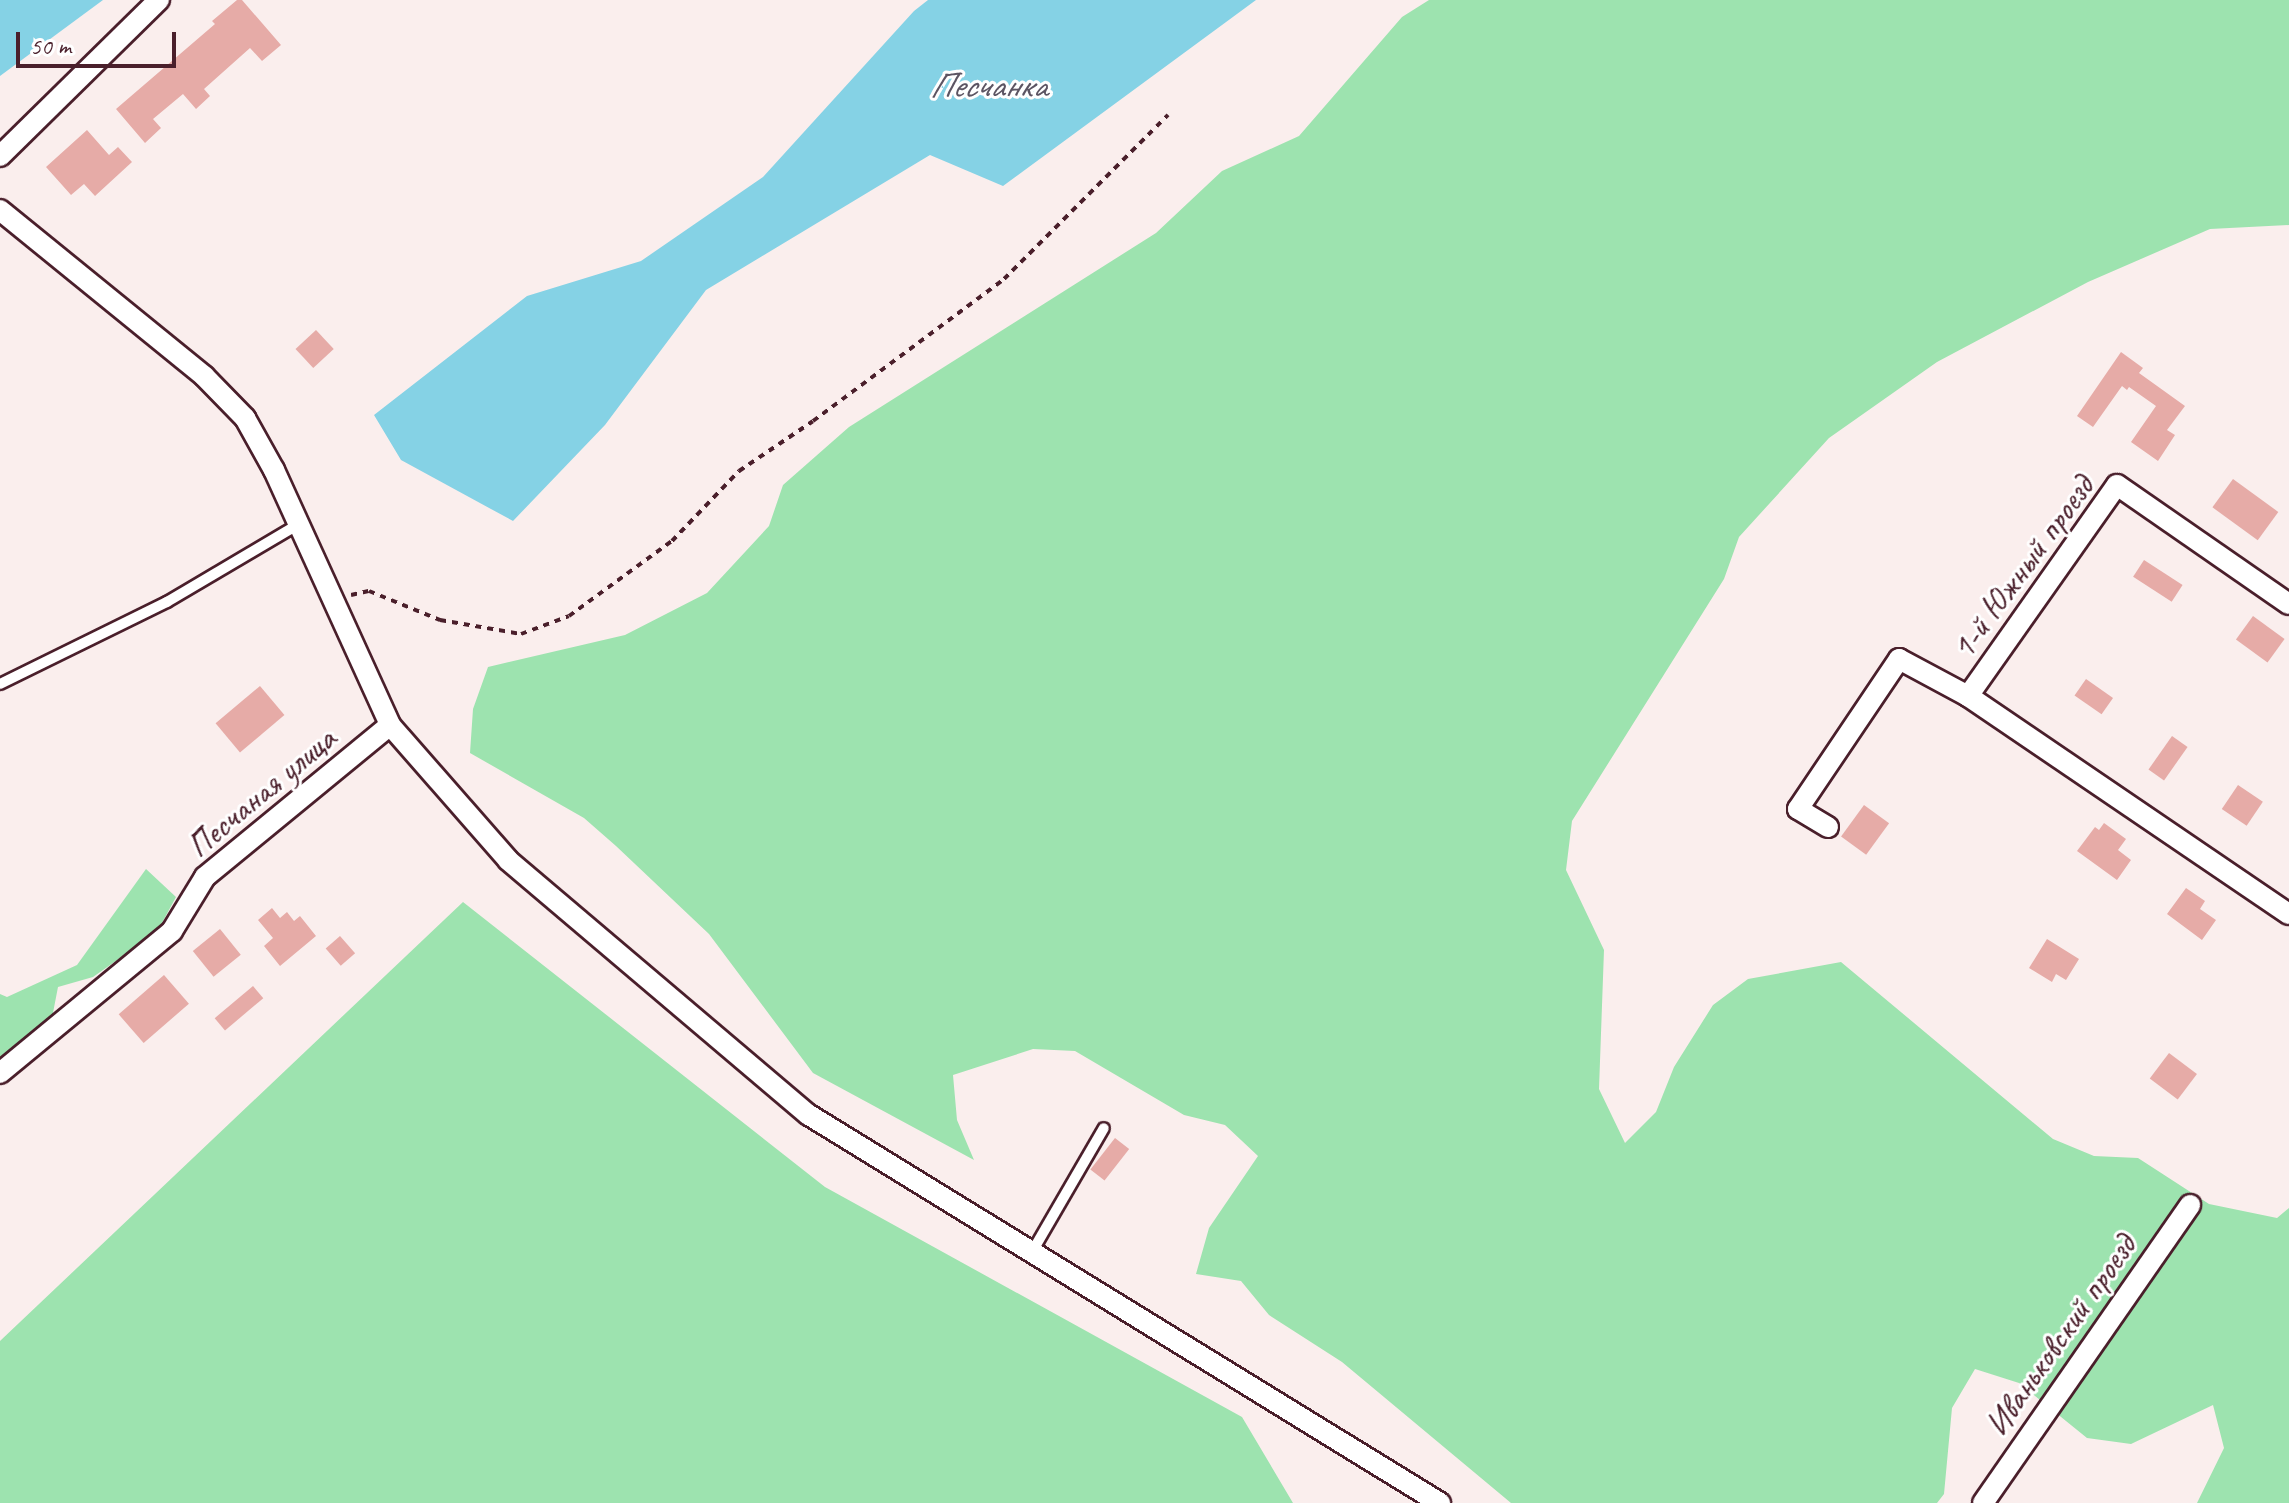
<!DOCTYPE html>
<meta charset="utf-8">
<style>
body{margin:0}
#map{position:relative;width:2289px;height:1503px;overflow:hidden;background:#faeeed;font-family:Caveat,sans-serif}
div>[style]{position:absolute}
.green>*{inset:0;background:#9de3af}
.water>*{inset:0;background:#85d2e5}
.building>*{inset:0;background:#e6aba7;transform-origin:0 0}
.path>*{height:4px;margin-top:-2px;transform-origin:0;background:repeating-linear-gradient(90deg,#4a1f2b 0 6px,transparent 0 12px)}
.roads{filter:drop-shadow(2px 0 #4a1f2b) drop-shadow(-2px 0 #4a1f2b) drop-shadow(0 2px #4a1f2b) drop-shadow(0 -2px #4a1f2b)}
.service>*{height:10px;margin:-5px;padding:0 5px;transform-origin:5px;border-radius:5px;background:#fff}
.minor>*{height:20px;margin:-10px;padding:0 10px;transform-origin:10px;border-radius:10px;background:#fff}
span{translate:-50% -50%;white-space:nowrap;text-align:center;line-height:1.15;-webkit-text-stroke:6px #fff;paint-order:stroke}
.street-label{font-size:34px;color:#4a1f2b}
.water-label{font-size:36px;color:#5c5563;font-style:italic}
.scale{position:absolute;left:16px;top:32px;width:160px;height:36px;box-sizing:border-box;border:4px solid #4a1f2b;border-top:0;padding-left:10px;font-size:24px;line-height:28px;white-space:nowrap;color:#4a1f2b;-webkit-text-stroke:6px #fff;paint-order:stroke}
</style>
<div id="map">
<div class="green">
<i style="clip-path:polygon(1429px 0,2289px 0,2289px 225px,2210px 229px,2088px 282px,1937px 362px,1829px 438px,1739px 537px,1724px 579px,1572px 821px,1566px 870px,1604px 950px,1599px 1089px,1625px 1143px,1656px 1112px,1674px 1067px,1713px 1005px,1748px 979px,1841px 962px,2053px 1139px,2094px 1156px,2138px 1158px,2209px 1204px,2277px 1218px,2289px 1208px,2289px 1503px,2197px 1503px,2224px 1448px,2213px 1405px,2131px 1444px,2087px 1438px,2019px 1383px,1975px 1369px,1952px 1408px,1944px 1494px,1937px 1503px,1511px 1503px,1342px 1362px,1269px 1315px,1241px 1281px,1196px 1274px,1209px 1228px,1258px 1156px,1225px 1125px,1184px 1115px,1075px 1051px,1033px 1049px,953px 1075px,957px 1120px,974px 1160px,813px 1073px,709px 934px,616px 846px,584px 818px,470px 753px,473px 709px,488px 667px,625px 635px,707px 593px,769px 526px,783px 485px,849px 427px,1156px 233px,1222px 171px,1299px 136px,1402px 17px)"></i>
<i style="clip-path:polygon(146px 869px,176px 897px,157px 932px,93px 977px,58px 987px,52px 1018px,0 1059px,0 994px,7px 997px,77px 965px)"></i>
<i style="clip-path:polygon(463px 902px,825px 1187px,1242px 1417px,1293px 1503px,0 1503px,0 1341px)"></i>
</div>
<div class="water">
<i style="clip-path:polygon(0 0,103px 0,0 76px)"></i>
<i style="clip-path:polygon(928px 0,1256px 0,1003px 186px,930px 155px,706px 290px,605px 425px,513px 521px,401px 460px,374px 415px,527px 296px,641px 261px,763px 177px,914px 11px)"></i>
</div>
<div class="building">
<i style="clip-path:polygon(237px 0,242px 0,281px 45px,262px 61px,250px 48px,204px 89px,210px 96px,196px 109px,183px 94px,153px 119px,161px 128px,145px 143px,116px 109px,215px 24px,212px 21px)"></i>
<i style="clip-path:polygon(87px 130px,109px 155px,118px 147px,132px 162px,95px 196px,84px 184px,71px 195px,46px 167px)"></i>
<i style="left:316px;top:330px;width:26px;height:28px;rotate:47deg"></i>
<i style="clip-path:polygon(2121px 352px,2143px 368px,2139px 373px,2185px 406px,2167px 430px,2175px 435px,2158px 461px,2131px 442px,2156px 406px,2129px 387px,2127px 390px,2122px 386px,2093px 427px,2077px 416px)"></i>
<i style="left:2233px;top:479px;width:56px;height:35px;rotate:36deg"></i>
<i style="left:2144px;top:560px;width:46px;height:20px;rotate:33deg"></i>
<i style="left:2253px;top:616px;width:39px;height:29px;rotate:36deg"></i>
<i style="left:2086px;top:679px;width:33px;height:20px;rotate:35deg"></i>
<i style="left:260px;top:686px;width:38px;height:58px;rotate:50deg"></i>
<i style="left:2172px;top:736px;width:19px;height:41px;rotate:35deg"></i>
<i style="left:2238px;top:785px;width:30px;height:29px;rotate:34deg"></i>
<i style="left:1864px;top:805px;width:31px;height:39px;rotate:36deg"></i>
<i style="clip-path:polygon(2104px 823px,2126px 839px,2118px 850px,2131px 860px,2117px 880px,2077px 851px,2095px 827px,2099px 830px)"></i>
<i style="clip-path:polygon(2186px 888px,2205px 901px,2200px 909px,2216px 920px,2202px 940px,2167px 914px)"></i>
<i style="clip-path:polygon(272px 908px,280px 918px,287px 912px,294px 921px,300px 916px,316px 936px,280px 966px,264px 946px,273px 938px,258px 920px)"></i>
<i style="left:220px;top:929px;width:33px;height:35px;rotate:51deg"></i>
<i style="left:340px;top:936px;width:23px;height:19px;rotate:49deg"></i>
<i style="clip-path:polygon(2047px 939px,2079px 959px,2066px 980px,2056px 974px,2052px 982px,2029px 968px)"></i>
<i style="left:164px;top:975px;width:38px;height:60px;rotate:49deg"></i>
<i style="left:253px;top:986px;width:16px;height:50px;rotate:50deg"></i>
<i style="left:2169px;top:1053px;width:35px;height:32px;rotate:37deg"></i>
<i style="left:1115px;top:1138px;width:18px;height:40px;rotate:38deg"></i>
</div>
<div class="path">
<i style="left:351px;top:595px;width:18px;rotate:-13deg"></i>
<i style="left:369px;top:591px;width:77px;rotate:22.2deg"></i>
<i style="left:440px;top:620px;width:82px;rotate:9.8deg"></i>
<i style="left:521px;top:634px;width:51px;rotate:-20.6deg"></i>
<i style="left:569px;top:616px;width:127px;rotate:-36.1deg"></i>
<i style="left:672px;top:541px;width:97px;rotate:-46.3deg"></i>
<i style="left:739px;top:471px;width:89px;rotate:-34deg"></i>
<i style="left:813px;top:421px;width:238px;rotate:-36.6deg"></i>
<i style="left:1004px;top:279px;width:232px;rotate:-45deg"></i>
</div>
<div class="roads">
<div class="service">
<i style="left:0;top:684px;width:186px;rotate:-26.2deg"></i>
<i style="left:167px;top:602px;width:153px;rotate:-30.6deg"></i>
<i style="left:1032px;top:1252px;width:143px;rotate:-59.9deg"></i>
</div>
<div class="minor">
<i style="left:0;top:156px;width:223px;rotate:-44.5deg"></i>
<i style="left:0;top:210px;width:263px;rotate:39.1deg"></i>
<i style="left:204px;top:376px;width:59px;rotate:45.7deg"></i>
<i style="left:245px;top:418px;width:60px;rotate:60.9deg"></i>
<i style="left:274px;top:470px;width:280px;rotate:65.5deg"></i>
<i style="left:390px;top:725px;width:179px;rotate:48.8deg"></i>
<i style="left:508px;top:860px;width:394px;rotate:40.3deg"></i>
<i style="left:809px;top:1115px;width:741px;rotate:31.59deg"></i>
<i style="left:1968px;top:696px;width:258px;rotate:-54.8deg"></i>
<i style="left:2117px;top:485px;width:209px;rotate:34.7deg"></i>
<i style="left:1828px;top:827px;width:35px;rotate:-149deg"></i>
<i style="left:1798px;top:809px;width:181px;rotate:-56deg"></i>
<i style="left:1899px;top:659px;width:78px;rotate:28.2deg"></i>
<i style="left:1968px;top:696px;width:388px;rotate:34.2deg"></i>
<i style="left:0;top:1073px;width:223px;rotate:-39.5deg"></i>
<i style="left:172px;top:931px;width:63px;rotate:-58.6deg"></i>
<i style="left:205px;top:877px;width:239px;rotate:-39.4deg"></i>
<i style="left:1983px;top:1503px;width:363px;rotate:-55.2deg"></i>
</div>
</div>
<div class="street-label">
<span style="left:2022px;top:567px;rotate:-54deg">1-й Южный проезд</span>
<span style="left:261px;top:792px;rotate:-40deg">Песчаная улица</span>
<span style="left:2060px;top:1335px;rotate:-55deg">Иваньковский проезд</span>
</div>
<div class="water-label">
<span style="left:988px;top:86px">Песчанка</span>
</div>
<div class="scale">50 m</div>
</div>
